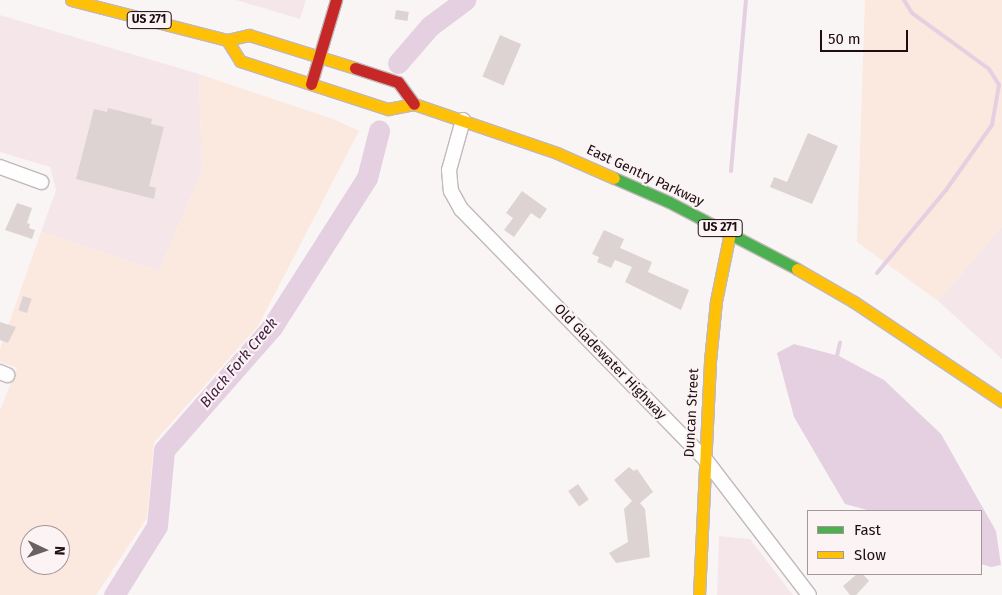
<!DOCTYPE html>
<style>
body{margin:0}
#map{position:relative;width:1002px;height:595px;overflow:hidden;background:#faf5f5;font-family:"Fira Sans",sans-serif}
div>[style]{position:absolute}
.built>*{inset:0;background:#f5e7e9}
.green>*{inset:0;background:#fbe8df}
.water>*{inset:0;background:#e4d0e1}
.stream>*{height:4px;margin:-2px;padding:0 2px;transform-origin:2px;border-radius:2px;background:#e4d0e1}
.river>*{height:21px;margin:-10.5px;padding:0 10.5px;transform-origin:10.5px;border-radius:10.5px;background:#e4d0e1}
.building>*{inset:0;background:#ddd3d2;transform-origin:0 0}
.roads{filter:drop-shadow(1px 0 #c2b8b9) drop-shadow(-1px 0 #c2b8b9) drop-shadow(0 1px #c2b8b9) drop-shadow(0 -1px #c2b8b9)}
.street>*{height:14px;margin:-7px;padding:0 7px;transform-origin:7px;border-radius:7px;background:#fefefe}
.fast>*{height:11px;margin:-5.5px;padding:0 5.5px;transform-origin:5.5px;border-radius:5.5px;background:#4caf50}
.slow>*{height:11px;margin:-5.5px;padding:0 5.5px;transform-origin:5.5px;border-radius:5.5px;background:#ffc107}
.jam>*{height:11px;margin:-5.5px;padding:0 5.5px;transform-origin:5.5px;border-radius:5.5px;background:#c62828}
span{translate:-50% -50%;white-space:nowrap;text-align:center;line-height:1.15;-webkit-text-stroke:4px #fcf3f4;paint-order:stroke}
.shield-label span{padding:1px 4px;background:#fcf3f4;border:1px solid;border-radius:4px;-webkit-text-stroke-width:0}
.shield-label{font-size:12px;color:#1d0e11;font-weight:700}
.street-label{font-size:14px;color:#1d0e11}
.water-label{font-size:15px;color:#411e40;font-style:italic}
.legend{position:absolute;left:807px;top:510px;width:175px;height:65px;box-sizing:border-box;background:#fcf3f4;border:1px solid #a39799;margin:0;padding:6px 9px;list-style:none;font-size:15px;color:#1d0e11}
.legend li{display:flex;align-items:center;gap:10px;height:25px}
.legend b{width:25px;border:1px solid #a39799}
.north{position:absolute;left:20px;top:525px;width:50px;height:50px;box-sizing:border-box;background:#fcf3f4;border:1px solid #a39799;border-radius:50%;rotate:93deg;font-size:14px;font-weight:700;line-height:20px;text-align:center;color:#1d0e11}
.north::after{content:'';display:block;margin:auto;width:18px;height:22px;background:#6a5f61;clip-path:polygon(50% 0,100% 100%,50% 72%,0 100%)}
.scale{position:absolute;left:820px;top:30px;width:88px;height:22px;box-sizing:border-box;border:2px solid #1d0e11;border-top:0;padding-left:6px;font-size:15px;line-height:18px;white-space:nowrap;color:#1d0e11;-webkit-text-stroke:4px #fcf3f4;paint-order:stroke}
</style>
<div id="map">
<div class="built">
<i style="clip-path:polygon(236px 0,306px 0,300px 19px)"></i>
<i style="clip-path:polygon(0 15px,199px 74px,202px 171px,159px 271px,41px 232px,56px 190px,50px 167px,0 152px)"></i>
<i style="clip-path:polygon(1002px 226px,1002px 359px,938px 301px)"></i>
<i style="clip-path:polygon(719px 536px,750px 539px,793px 595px,717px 595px)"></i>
</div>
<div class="green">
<i style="clip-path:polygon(865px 0,1002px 0,1002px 226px,938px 301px,857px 242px)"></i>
<i style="clip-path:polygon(evenodd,199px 74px,333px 119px,359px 131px,258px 326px,154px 442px,147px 518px,96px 595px,0 595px,0 410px,17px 368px,0 362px,0 349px,41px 232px,159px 271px,202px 171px,199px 74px,30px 535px,60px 535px,60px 565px,30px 565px,30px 535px)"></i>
</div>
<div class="water">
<i style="clip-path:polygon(794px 344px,839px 356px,884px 380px,941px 434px,996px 531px,1001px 565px,991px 567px,981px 564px,981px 511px,871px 511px,845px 504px,794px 417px,777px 353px)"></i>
</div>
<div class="stream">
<i style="left:731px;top:171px;width:172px;rotate:-85deg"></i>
<i style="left:877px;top:273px;width:108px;rotate:-50.3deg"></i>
<i style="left:946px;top:190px;width:80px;rotate:-54.7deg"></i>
<i style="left:992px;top:125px;width:41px;rotate:-80.1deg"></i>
<i style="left:999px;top:85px;width:19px;rotate:-122deg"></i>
<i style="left:989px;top:69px;width:95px;rotate:-144deg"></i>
<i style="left:912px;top:13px;width:15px;rotate:-122deg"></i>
<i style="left:836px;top:360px;width:18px;rotate:-77deg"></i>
</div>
<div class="river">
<i style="left:398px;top:63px;width:49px;rotate:-49.1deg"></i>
<i style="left:430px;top:26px;width:44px;rotate:-36.6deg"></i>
<i style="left:114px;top:595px;width:81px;rotate:-58.1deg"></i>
<i style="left:157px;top:526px;width:76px;rotate:-84.7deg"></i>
<i style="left:164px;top:450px;width:164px;rotate:-48.7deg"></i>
<i style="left:272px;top:327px;width:177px;rotate:-57.5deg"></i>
<i style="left:367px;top:178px;width:49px;rotate:-75.7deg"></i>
</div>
<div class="building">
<i style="left:396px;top:10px;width:13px;height:9px;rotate:9deg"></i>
<i style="left:500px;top:35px;width:23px;height:45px;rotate:23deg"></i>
<i style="clip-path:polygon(108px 108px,152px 119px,151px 124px,164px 127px,149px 186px,156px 188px,154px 199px,76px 179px,94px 109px,107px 112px)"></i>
<i style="clip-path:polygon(808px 133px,838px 146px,812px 204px,770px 187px,774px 177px,787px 182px)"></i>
<i style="clip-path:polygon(522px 191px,547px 209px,540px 219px,531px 213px,514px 237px,504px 230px,513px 218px,506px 213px)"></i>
<i style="clip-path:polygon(17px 203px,32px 208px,27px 223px,30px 224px,29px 228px,35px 230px,32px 239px,5px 230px)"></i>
<i style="clip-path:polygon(604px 230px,624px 239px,620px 248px,652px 262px,648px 272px,689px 290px,681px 310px,625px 282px,632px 267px,615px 260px,611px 268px,597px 262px,599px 257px,592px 254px)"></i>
<i style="left:23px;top:296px;width:9px;height:15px;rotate:18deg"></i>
<i style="clip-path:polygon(0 322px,16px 327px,8px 343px,0 340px)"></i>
<i style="clip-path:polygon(629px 467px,634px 471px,637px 469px,653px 492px,640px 503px,645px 509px,650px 557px,616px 563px,609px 553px,628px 542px,624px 509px,632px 501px,614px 480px)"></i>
<i style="left:578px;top:484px;width:19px;height:12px;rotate:55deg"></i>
<i style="clip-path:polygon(857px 574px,863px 574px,869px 581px,856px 595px,850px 595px,843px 586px)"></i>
</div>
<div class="roads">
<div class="street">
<i style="left:463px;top:120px;width:52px;rotate:105.6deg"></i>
<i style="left:449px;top:170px;width:21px;rotate:85deg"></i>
<i style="left:451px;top:191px;width:21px;rotate:61deg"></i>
<i style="left:461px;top:209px;width:349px;rotate:45.7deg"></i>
<i style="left:705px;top:459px;width:171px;rotate:52.6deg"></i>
<i style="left:0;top:167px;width:44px;rotate:20.1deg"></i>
<i style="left:0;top:372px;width:8px;rotate:23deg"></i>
</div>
<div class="fast">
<i style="left:614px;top:178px;width:60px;rotate:23.6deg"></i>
<i style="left:669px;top:202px;width:144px;rotate:27.6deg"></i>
</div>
<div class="slow">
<i style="left:71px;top:0;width:161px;rotate:14.4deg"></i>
<i style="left:227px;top:40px;width:23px;rotate:-13deg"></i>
<i style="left:249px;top:35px;width:111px;rotate:17.3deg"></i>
<i style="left:227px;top:40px;width:25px;rotate:58deg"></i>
<i style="left:240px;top:61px;width:156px;rotate:18deg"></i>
<i style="left:388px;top:109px;width:26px;rotate:-11deg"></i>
<i style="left:414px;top:104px;width:151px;rotate:18.9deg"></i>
<i style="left:557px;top:153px;width:62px;rotate:23.7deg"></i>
<i style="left:797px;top:269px;width:66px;rotate:30.1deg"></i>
<i style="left:854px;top:302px;width:178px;rotate:33.8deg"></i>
<i style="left:699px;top:595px;width:234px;rotate:-87.3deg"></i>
<i style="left:710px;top:361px;width:60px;rotate:-84.3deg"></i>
<i style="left:716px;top:301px;width:69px;rotate:-78.4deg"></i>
</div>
<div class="jam">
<i style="left:355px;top:68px;width:45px;rotate:18deg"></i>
<i style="left:398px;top:82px;width:27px;rotate:54deg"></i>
<i style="left:311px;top:84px;width:88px;rotate:-73.4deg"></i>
</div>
</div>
<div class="shield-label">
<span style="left:149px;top:20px">US 271</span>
<span style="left:720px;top:228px">US 271</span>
</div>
<div class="street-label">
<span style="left:645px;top:176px;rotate:25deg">East Gentry Parkway</span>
<span style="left:610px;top:362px;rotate:46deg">Old Gladewater Highway</span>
<span style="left:692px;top:413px;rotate:-87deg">Duncan Street</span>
</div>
<div class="water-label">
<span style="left:239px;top:363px;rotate:-50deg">Black Fork Creek</span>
</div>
<ul class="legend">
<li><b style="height:6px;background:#4caf50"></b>Fast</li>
<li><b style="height:6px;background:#ffc107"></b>Slow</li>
</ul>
<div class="north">N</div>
<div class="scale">50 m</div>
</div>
